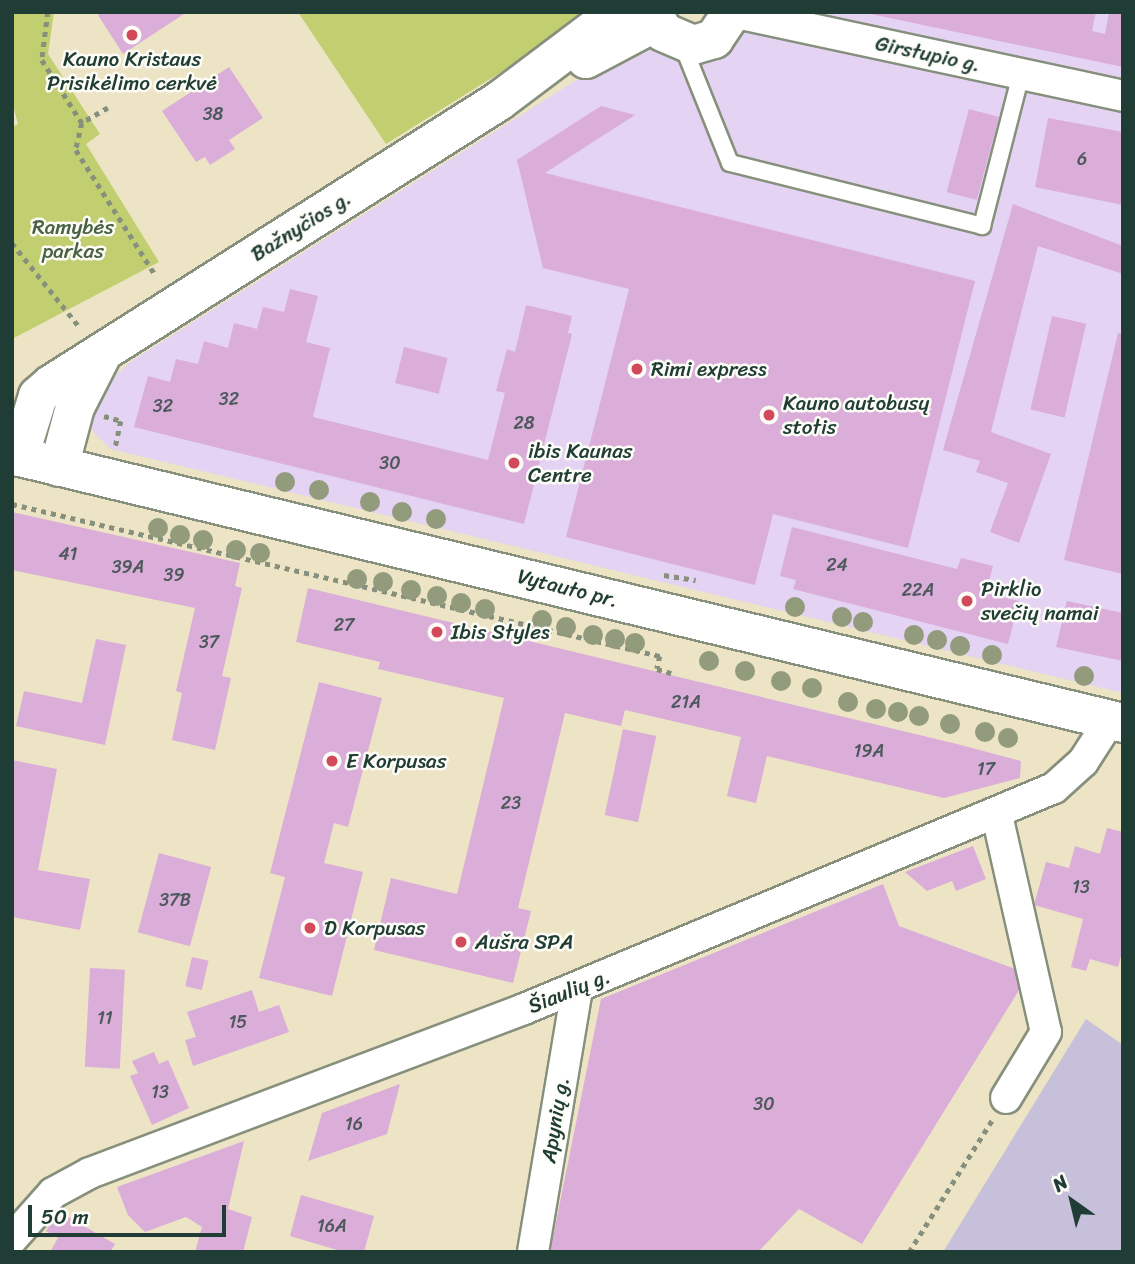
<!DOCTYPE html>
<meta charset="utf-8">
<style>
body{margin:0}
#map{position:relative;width:1135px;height:1264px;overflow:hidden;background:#ece4c4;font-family:Sriracha,sans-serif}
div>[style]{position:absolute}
.built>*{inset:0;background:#e4d3f2}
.industrial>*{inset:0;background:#c6c0da}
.green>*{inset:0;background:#c2cf71}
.building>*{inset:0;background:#daaed9;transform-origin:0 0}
.path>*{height:4.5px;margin-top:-2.25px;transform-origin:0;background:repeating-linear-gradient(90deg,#86907c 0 5px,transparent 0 10px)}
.roads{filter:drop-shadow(2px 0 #86907c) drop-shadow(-2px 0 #86907c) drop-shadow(0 2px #86907c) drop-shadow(0 -2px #86907c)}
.lane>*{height:16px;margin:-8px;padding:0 8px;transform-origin:8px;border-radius:8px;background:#fff}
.street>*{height:30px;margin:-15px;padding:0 15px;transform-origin:15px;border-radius:15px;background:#fff}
.secondary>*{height:38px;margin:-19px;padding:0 19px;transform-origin:19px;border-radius:19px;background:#fff}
.primary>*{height:38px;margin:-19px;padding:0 19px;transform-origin:19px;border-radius:19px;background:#fff}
.trees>*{width:20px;height:20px;margin:-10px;border-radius:50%;background:#929c7d}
.dots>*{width:19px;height:19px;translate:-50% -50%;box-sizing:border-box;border:4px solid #fdfcf7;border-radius:50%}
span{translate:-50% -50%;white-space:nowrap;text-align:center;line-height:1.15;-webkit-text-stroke:5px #fdfcf7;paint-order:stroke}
.number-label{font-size:18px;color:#4e595d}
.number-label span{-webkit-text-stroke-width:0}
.street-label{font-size:21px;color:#1f3d34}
.poi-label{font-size:21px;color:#1f3d34}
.left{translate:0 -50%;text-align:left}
.park-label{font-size:21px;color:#486243}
.frame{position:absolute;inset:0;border:14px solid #1f3d34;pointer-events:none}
.north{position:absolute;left:1037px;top:1166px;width:70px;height:70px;-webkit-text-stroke:5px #fdfcf7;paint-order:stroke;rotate:326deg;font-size:19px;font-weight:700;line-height:28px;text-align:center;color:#1f3d34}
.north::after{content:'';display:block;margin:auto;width:24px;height:32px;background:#1f3d34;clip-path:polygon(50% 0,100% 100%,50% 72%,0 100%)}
.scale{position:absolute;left:28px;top:1205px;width:198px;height:32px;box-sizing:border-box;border:4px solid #1f3d34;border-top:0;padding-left:9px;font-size:21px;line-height:24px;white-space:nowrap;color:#1f3d34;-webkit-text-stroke:5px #fdfcf7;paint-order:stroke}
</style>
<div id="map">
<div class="built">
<i style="clip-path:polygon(742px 12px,1123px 12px,1123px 693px,111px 449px,93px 432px,90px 419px,100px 390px,130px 362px,635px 43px)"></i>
</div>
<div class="industrial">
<i style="clip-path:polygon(1086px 1019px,1123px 1045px,1123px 1252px,943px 1252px)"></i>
</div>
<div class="green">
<i style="clip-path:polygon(12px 12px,54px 12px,48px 54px,100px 134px,86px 144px,159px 262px,12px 339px,12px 127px,18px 124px,12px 101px)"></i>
<i style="clip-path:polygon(298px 12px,597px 12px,386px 144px)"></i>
</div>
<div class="building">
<i style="clip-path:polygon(103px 12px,187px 12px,123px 54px,98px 15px)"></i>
<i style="clip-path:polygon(1096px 12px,1092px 31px,1105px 34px,1109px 12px,1123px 12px,1123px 67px,866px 13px)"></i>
<i style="clip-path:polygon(229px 67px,263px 118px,229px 140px,235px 149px,210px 165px,205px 157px,196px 162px,162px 111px)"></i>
<i style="clip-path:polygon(601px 106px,635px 115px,545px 173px,975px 281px,908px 548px,773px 514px,755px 585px,566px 537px,629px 289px,543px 268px,517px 160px)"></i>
<i style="left:969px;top:109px;width:31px;height:86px;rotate:15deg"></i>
<i style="clip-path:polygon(1048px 118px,1123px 132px,1123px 205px,1035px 187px)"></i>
<i style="clip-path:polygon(1013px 204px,1123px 246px,1123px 274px,1038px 246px,991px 432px,1051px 454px,1019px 543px,990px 532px,1008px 483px,976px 472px,980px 461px,943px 450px)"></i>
<i style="clip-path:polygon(290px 289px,318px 296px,306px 342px,330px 348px,313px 417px,488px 460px,505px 393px,496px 391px,507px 349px,515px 352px,526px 305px,572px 316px,568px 333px,572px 334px,524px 524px,134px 427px,148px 376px,170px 382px,176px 359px,198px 364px,204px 341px,228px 348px,234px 323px,257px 329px,263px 307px,284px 312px)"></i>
<i style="left:1052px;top:316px;width:35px;height:96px;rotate:13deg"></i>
<i style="clip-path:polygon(1118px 333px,1123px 334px,1123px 574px,1064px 560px)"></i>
<i style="left:404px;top:347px;width:45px;height:37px;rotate:14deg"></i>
<i style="clip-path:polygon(12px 512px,240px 563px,235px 586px,242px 588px,222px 676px,231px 678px,215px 750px,172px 740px,182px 693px,176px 691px,195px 608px,12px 570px)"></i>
<i style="clip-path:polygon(792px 527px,957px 569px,961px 558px,993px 566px,986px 593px,1019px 601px,1008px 644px,793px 589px,796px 580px,780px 576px)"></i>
<i style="clip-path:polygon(308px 588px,957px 744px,1021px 761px,1020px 778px,944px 798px,767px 756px,756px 803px,727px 796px,741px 737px,625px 710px,621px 726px,565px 713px,518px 908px,531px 911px,513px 983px,374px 950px,391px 878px,457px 894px,504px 698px,378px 669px,380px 662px,296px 642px)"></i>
<i style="clip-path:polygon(1067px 601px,1123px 613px,1123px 661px,1056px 647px)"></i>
<i style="clip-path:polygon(96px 639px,126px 645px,105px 745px,16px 726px,24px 691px,82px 703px)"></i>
<i style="clip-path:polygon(319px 682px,382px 698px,348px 827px,334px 823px,324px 863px,363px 872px,332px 996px,259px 978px,285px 877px,270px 873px)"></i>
<i style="left:623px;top:729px;width:34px;height:88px;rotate:12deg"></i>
<i style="clip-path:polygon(12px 760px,57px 769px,38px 870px,90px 879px,80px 930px,12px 917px)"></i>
<i style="clip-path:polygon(1107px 828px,1123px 832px,1123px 949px,1118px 967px,1090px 959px,1086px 971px,1071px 967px,1083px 919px,1034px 905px,1046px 862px,1069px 868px,1075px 846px,1100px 854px)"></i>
<i style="clip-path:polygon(973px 846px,986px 879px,956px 891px,952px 881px,927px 891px,905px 872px)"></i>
<i style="left:159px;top:853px;width:54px;height:82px;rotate:15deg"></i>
<i style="clip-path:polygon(883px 884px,899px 926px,1029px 974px,862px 1244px,799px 1209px,758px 1252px,550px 1252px,601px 999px)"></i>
<i style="left:192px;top:957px;width:17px;height:30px;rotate:13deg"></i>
<i style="left:90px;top:968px;width:35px;height:99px;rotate:3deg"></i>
<i style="clip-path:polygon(252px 990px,259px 1012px,279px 1005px,289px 1032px,193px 1066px,185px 1040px,196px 1037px,187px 1012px)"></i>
<i style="clip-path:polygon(154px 1052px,159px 1064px,168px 1060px,189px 1108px,152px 1125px,130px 1076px,138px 1073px,132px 1061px)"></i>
<i style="clip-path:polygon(400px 1084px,387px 1134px,308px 1161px,322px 1113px)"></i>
<i style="clip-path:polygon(244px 1141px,228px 1209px,252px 1217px,243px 1252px,195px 1252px,202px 1227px,186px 1217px,145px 1232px,128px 1215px,117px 1187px)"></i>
<i style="clip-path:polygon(301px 1195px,374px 1216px,364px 1252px,344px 1252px,290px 1236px)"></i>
<i style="clip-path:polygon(58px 1211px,115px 1244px,110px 1252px,50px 1252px,58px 1238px,46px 1231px)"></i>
</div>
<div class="path">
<i style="left:48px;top:12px;width:48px;rotate:97.1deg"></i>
<i style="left:42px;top:60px;width:75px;rotate:57.6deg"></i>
<i style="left:108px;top:108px;width:30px;rotate:150deg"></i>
<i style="left:82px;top:123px;width:28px;rotate:103deg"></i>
<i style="left:76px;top:150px;width:149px;rotate:57.6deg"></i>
<i style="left:12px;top:243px;width:105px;rotate:51.2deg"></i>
<i style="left:104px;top:416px;width:18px;rotate:16deg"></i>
<i style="left:121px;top:421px;width:30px;rotate:102deg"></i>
<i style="left:12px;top:504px;width:666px;rotate:13.2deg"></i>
<i style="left:660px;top:656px;width:13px;rotate:103deg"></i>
<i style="left:657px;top:669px;width:15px;rotate:16deg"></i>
<i style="left:664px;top:575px;width:32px;rotate:9deg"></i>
<i style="left:909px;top:1252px;width:156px;rotate:-57.8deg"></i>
</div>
<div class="roads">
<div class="lane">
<i style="left:683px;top:46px;width:126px;rotate:68.1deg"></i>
<i style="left:730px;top:163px;width:260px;rotate:14deg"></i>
<i style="left:982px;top:226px;width:157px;rotate:-75.6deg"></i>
</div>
<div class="street">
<i style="left:732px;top:12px;width:400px;rotate:12.1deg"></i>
<i style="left:997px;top:815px;width:222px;rotate:77.3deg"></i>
<i style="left:1046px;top:1032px;width:77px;rotate:121.2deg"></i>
<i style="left:12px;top:1239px;width:62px;rotate:-48.3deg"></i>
<i style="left:53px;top:1193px;width:42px;rotate:-28.4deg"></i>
<i style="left:90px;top:1173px;width:464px;rotate:-20.7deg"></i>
<i style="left:524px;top:1009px;width:574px;rotate:-22.64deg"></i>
<i style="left:1054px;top:788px;width:39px;rotate:-42deg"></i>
<i style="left:1083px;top:762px;width:50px;rotate:-57.3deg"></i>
<i style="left:533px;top:1252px;width:268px;rotate:-80.5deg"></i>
</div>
<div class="secondary">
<i style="left:653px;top:12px;width:22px;rotate:63deg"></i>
<i style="left:663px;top:32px;width:33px;rotate:23deg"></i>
<i style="left:693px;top:45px;width:22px;rotate:-16deg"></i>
<i style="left:714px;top:39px;width:32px;rotate:-56deg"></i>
<i style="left:586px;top:59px;width:79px;rotate:-27.9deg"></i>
<i style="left:19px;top:457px;width:64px;rotate:-72.7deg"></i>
<i style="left:38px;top:396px;width:18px;rotate:-41deg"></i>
<i style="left:52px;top:384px;width:529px;rotate:-32.34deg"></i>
<i style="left:499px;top:101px;width:148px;rotate:-37deg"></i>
<i style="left:59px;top:467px;width:62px;rotate:-75.1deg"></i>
<i style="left:75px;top:407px;width:62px;rotate:-63deg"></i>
</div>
<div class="primary">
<i style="left:12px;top:455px;width:1143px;rotate:13.56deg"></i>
</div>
</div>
<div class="trees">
<i style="left:285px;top:482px"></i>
<i style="left:319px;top:490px"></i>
<i style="left:370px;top:502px"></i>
<i style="left:402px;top:512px"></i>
<i style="left:436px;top:519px"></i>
<i style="left:158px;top:528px"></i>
<i style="left:180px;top:535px"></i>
<i style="left:203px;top:540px"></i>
<i style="left:236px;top:550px"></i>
<i style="left:260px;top:553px"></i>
<i style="left:357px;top:579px"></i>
<i style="left:383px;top:582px"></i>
<i style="left:411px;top:590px"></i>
<i style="left:437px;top:596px"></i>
<i style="left:461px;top:603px"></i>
<i style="left:795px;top:607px"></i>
<i style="left:485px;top:609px"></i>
<i style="left:842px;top:617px"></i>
<i style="left:542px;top:620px"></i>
<i style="left:863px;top:622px"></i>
<i style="left:566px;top:627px"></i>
<i style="left:593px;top:635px"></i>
<i style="left:914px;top:635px"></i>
<i style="left:615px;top:639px"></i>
<i style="left:937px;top:640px"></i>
<i style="left:635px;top:643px"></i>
<i style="left:960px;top:646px"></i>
<i style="left:992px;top:655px"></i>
<i style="left:709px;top:661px"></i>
<i style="left:745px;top:671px"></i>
<i style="left:1084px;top:676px"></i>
<i style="left:781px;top:681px"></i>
<i style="left:812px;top:688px"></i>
<i style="left:848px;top:702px"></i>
<i style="left:876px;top:709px"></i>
<i style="left:898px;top:712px"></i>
<i style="left:919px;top:716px"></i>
<i style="left:950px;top:724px"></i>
<i style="left:985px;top:732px"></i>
<i style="left:1008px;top:738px"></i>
</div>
<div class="dots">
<i style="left:132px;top:35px;background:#d1495b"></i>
<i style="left:637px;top:369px;background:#d1495b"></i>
<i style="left:769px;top:415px;background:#d1495b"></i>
<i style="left:514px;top:463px;background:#d1495b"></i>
<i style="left:967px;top:601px;background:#d1495b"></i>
<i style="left:437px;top:632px;background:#d1495b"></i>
<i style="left:332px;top:761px;background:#d1495b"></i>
<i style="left:310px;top:928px;background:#d1495b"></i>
<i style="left:461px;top:942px;background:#d1495b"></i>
</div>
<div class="number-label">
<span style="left:213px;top:114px">38</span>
<span style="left:1082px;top:159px">6</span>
<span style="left:229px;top:399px">32</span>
<span style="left:163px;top:406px">32</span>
<span style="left:524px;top:423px">28</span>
<span style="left:390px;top:463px">30</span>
<span style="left:68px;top:554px">41</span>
<span style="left:837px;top:565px">24</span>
<span style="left:128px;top:567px">39A</span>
<span style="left:174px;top:575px">39</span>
<span style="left:918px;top:590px">22A</span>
<span style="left:344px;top:625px">27</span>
<span style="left:209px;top:642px">37</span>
<span style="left:686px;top:702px">21A</span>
<span style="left:869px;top:751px">19A</span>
<span style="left:986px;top:769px">17</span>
<span style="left:511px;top:803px">23</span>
<span style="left:1081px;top:887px">13</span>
<span style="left:175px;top:900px">37B</span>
<span style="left:105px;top:1018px">11</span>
<span style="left:238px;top:1022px">15</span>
<span style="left:160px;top:1092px">13</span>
<span style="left:764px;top:1104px">30</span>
<span style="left:354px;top:1124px">16</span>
<span style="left:332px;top:1226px">16A</span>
</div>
<div class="street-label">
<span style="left:928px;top:54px;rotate:12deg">Girstupio g.</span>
<span style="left:301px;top:226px;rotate:-32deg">Bažnyčios g.</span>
<span style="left:568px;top:588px;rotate:14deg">Vytauto pr.</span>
<span style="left:569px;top:991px;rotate:-22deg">Šiaulių g.</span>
<span style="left:555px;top:1120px;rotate:-81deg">Apynių g.</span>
</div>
<div class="poi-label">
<span style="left:132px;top:71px">Kauno Kristaus<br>Prisikėlimo cerkvė</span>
<span class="left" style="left:651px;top:369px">Rimi express</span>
<span class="left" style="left:783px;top:415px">Kauno autobusų<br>stotis</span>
<span class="left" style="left:528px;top:463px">ibis Kaunas<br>Centre</span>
<span class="left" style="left:981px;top:601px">Pirklio<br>svečių namai</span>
<span class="left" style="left:451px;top:632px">Ibis Styles</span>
<span class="left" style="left:346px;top:761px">E Korpusas</span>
<span class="left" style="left:324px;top:928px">D Korpusas</span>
<span class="left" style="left:475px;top:942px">Aušra SPA</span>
</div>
<div class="park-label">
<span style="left:73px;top:239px">Ramybės<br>parkas</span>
</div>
<div class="frame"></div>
<div class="north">N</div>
<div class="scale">50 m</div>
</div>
